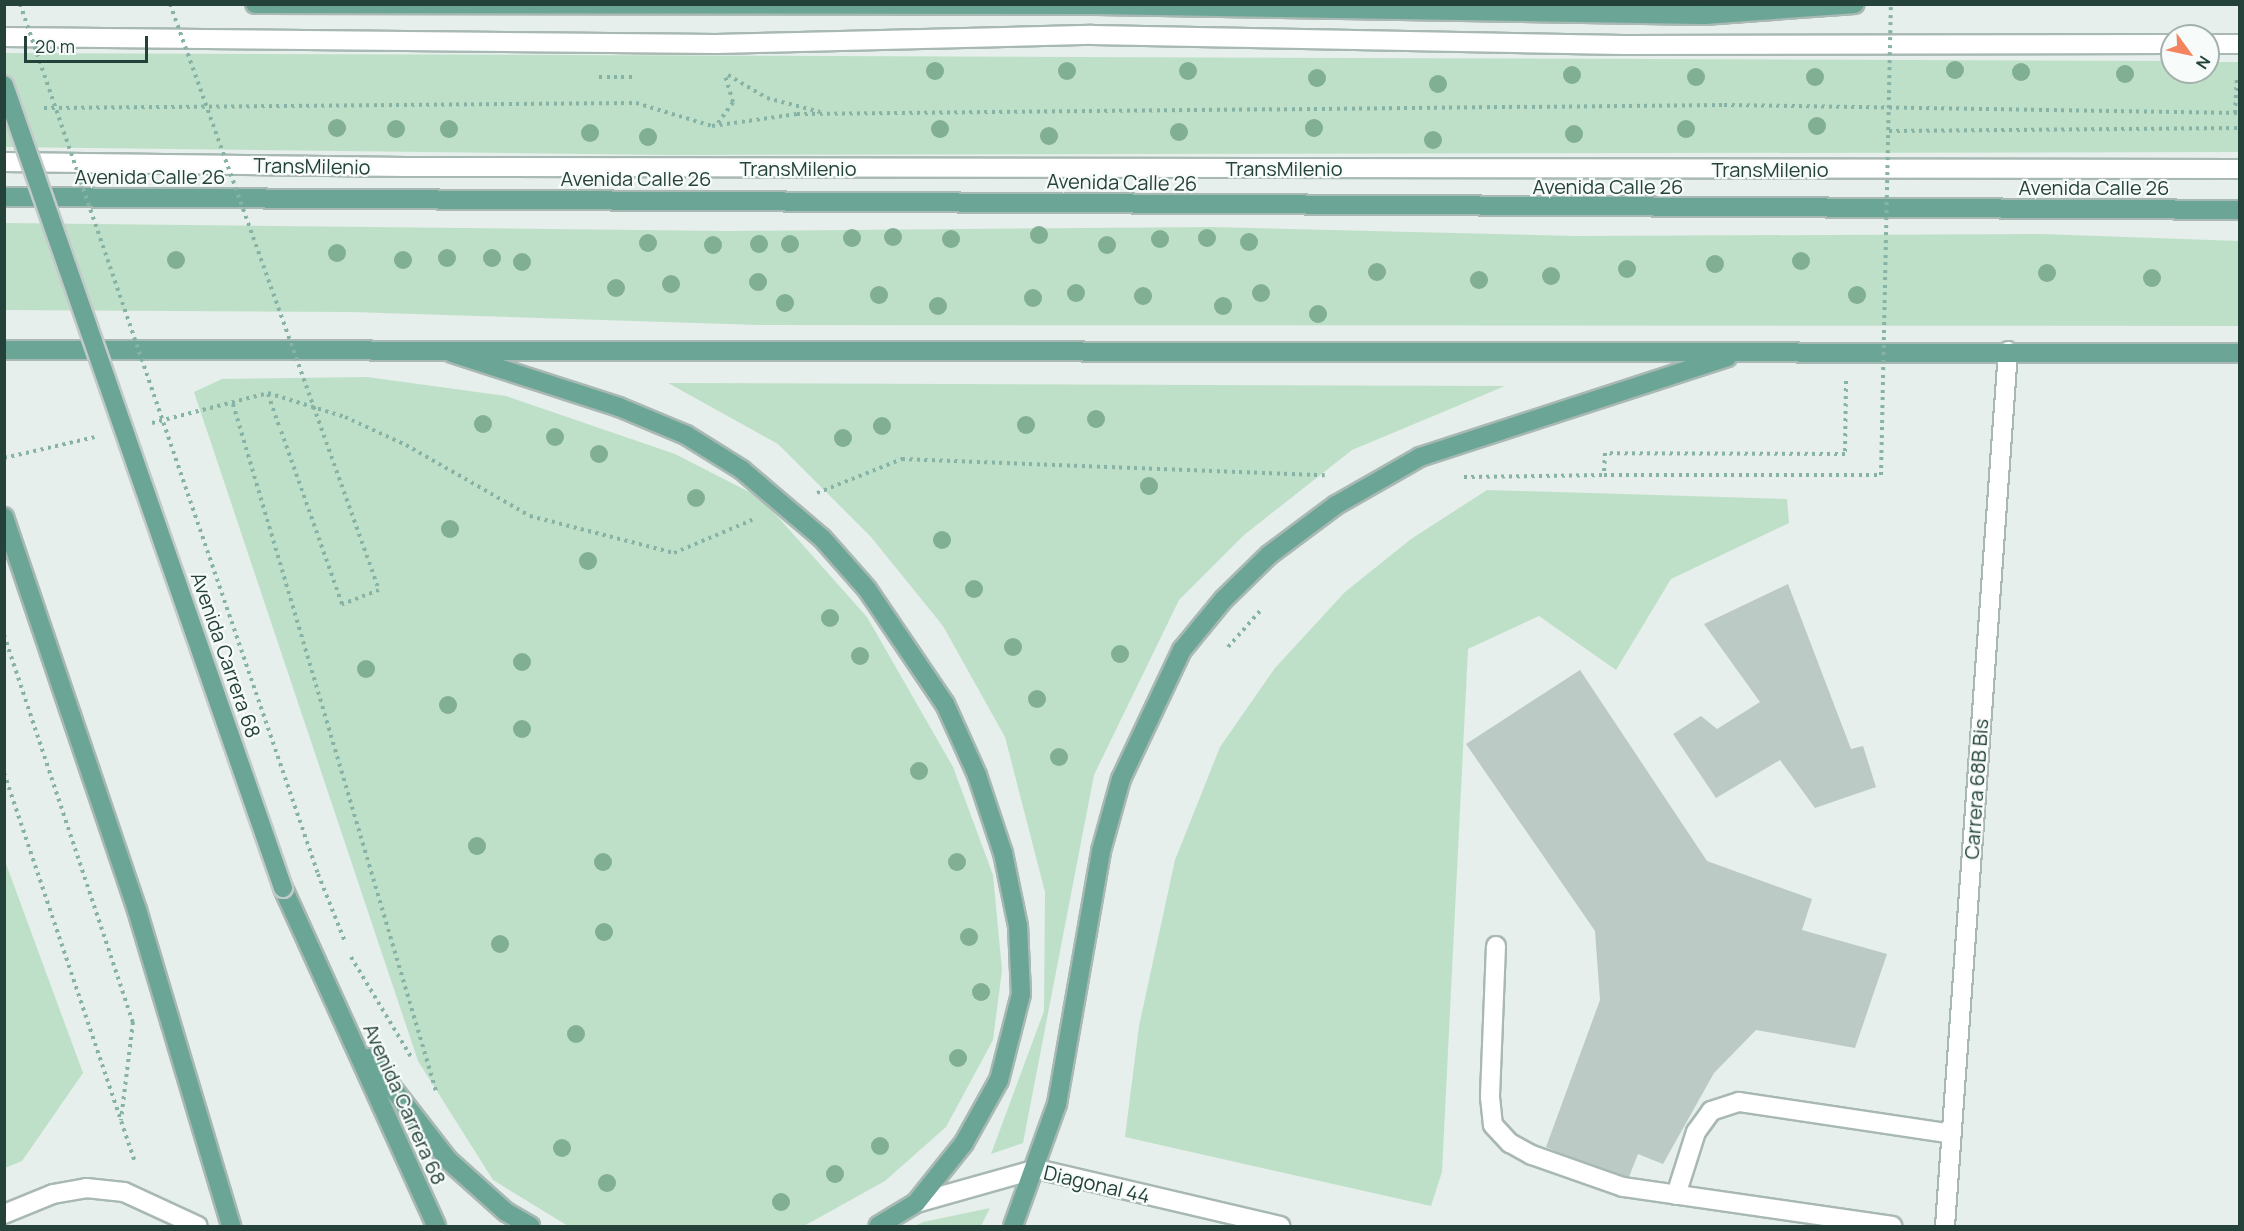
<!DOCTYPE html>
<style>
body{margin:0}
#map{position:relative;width:2244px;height:1231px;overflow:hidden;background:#e6efeb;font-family:Manrope,sans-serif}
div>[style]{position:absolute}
.green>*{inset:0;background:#bfe0c8}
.building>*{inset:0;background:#bbcac4}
.path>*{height:4px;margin-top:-2px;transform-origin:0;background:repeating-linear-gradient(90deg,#86b3a5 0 3px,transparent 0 7.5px)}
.roads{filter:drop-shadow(2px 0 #a8b8b2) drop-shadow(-2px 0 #a8b8b2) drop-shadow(0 2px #a8b8b2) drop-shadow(0 -2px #a8b8b2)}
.minor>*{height:18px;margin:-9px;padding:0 9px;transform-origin:9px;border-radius:9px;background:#fff}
.major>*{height:18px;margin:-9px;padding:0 9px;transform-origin:9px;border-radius:9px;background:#6aa596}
.path-bridge>*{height:4px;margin-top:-2px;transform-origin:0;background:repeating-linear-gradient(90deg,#86b3a5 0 3px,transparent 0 7.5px)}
.bridges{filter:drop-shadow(2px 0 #c2cac8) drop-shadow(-2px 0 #c2cac8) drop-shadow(0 2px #c2cac8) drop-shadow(0 -2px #c2cac8)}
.major-bridge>*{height:18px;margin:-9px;padding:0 9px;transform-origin:9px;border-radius:9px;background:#6aa596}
.trees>*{width:18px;height:18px;margin:-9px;border-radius:50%;background:#80af93}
span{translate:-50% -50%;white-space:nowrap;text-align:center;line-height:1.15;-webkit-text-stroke:4.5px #f7fbf9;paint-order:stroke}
.street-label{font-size:20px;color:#24423a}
.frame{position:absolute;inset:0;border:6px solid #24423a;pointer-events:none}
.north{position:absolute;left:2160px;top:24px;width:60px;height:60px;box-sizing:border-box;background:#f7fbf9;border:2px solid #a3b1ad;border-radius:50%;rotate:123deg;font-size:16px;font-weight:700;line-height:24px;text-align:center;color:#24423a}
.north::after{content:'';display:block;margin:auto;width:21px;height:27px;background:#f4845f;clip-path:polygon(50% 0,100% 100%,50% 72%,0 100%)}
.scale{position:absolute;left:24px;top:36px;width:124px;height:27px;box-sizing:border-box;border:3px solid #24423a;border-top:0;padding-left:8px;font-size:18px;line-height:21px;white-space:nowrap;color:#24423a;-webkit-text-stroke:4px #f7fbf9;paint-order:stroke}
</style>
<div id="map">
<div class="green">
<i style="clip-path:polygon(5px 53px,2172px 61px,2172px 72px,2208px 72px,2208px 62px,2240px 62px,2239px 152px,665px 155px,5px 147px)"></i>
<i style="clip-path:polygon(5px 223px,726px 231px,1212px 227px,1575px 236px,2041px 234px,2240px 241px,2239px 326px,759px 325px,350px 312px,5px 310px)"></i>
<i style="clip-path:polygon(367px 377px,506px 396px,675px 454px,761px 498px,867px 617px,953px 767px,993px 875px,1002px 970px,993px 1040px,946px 1127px,885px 1181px,804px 1226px,568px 1226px,493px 1180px,418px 1061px,194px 392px,222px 379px)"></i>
<i style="clip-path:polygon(668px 383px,1505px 386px,1352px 450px,1244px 535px,1179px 600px,1094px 775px,1023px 1143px,991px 1154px,1044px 1011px,1045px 892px,1005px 737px,943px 626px,871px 537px,778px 444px)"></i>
<i style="clip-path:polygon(1487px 490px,1787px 499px,1789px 523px,1671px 579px,1616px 670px,1539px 616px,1468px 649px,1442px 1172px,1431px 1206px,1125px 1137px,1139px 1026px,1175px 860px,1220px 747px,1275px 668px,1345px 592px,1411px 539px)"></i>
<i style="clip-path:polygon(5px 861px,83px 1073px,22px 1161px,5px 1168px)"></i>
<i style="clip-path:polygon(990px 1208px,981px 1226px,915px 1226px,923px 1222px)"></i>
</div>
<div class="building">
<i style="clip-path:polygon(1788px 584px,1851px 749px,1863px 746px,1876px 787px,1815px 808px,1780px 760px,1716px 798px,1673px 734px,1701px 716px,1717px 729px,1760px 702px,1704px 624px)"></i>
<i style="clip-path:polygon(1580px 670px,1707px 861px,1812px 899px,1802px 930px,1887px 954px,1855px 1048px,1756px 1030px,1714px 1073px,1663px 1164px,1638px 1154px,1627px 1182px,1546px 1147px,1600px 1000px,1595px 931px,1466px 744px)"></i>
</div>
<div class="path">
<i style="left:728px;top:75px;width:45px;rotate:30.5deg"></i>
<i style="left:767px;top:98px;width:55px;rotate:14.8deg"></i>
<i style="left:599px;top:77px;width:37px"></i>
<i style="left:44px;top:108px;width:592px;rotate:-0.48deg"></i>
<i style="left:636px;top:103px;width:79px;rotate:16.8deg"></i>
<i style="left:712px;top:126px;width:86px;rotate:-8deg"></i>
<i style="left:797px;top:114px;width:927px;rotate:-0.56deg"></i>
<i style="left:1724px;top:105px;width:516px;rotate:0.89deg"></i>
<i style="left:2235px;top:113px;width:36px;rotate:-87deg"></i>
<i style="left:718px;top:123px;width:26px;rotate:-54deg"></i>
<i style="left:733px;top:102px;width:28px;rotate:-107deg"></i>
<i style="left:1889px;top:131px;width:351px;rotate:-0.5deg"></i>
<i style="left:1846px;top:381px;width:73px;rotate:90.8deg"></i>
<i style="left:1845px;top:454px;width:240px;rotate:-179.8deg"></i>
<i style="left:1605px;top:453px;width:22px;rotate:93deg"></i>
<i style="left:1604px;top:475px;width:277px"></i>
<i style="left:268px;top:394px;width:36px;rotate:71deg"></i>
<i style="left:233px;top:404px;width:716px;rotate:73.54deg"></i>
<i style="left:152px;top:423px;width:120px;rotate:-14.5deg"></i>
<i style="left:268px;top:393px;width:81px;rotate:17.3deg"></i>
<i style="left:345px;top:417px;width:67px;rotate:24.7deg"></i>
<i style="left:406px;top:445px;width:143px;rotate:29.8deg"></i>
<i style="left:530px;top:516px;width:149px;rotate:14.4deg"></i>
<i style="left:674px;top:553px;width:85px;rotate:-22.9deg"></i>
<i style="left:4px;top:458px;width:93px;rotate:-13deg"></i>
<i style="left:1464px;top:477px;width:140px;rotate:-0.8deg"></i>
<i style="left:817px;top:493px;width:92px;rotate:-21.8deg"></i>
<i style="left:902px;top:459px;width:423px;rotate:2.2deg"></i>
<i style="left:4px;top:635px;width:408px;rotate:71.6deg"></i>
<i style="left:133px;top:1022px;width:99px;rotate:97deg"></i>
<i style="left:1228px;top:647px;width:50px;rotate:-48.3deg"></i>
<i style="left:4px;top:773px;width:410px;rotate:71.4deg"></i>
<i style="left:318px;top:874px;width:73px;rotate:68.3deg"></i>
<i style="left:351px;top:957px;width:117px;rotate:59deg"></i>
</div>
<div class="roads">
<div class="minor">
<i style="left:4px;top:37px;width:712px;rotate:0.56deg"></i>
<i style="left:716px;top:44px;width:376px;rotate:-1.4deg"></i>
<i style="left:1092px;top:35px;width:532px;rotate:1.08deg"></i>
<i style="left:1624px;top:45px;width:548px;rotate:-0.1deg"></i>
<i style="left:2208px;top:44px;width:32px"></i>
<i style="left:4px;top:162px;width:401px;rotate:0.7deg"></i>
<i style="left:405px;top:167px;width:1835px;rotate:0.06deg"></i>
<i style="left:1496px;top:946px;width:151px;rotate:92.3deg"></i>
<i style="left:1490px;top:1097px;width:28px;rotate:84deg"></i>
<i style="left:1493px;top:1125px;width:25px;rotate:47deg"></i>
<i style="left:1510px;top:1143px;width:25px;rotate:29deg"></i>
<i style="left:1532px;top:1155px;width:96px;rotate:19.4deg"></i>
<i style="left:1623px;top:1187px;width:272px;rotate:8.2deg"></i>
<i style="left:1676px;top:1195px;width:66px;rotate:-72.4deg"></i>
<i style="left:1696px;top:1132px;width:26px;rotate:-54deg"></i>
<i style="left:1711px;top:1111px;width:29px;rotate:-18deg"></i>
<i style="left:1739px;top:1102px;width:215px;rotate:8.5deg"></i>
<i style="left:916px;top:1203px;width:126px;rotate:-15.7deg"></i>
<i style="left:1037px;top:1169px;width:250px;rotate:13.2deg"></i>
<i style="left:4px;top:1214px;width:53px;rotate:-22.2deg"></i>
<i style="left:53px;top:1194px;width:34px;rotate:-10deg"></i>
<i style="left:86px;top:1188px;width:38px;rotate:6deg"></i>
<i style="left:124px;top:1192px;width:81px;rotate:24.7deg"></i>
<i style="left:1945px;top:1226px;width:877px;rotate:-85.88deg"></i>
</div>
<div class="major">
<i style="left:255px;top:4px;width:842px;rotate:0.07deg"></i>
<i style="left:1097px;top:5px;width:607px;rotate:0.94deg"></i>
<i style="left:1704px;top:15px;width:151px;rotate:-4.2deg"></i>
<i style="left:4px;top:197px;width:2236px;rotate:0.33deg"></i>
<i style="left:4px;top:350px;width:2236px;rotate:0.08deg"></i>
<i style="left:452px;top:353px;width:176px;rotate:17.9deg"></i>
<i style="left:619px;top:407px;width:73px;rotate:22.7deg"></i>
<i style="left:686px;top:435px;width:66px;rotate:32deg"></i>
<i style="left:742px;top:470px;width:105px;rotate:40.4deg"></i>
<i style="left:822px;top:538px;width:68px;rotate:48.6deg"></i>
<i style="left:867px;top:589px;width:139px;rotate:55.9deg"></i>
<i style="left:945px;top:704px;width:78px;rotate:65.7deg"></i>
<i style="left:977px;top:775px;width:82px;rotate:71.6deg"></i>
<i style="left:1003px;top:853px;width:75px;rotate:78.4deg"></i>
<i style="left:1018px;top:926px;width:68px;rotate:87.5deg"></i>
<i style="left:1021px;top:994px;width:89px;rotate:104.3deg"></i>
<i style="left:999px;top:1080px;width:72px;rotate:119.1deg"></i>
<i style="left:964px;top:1143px;width:77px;rotate:128.7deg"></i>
<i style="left:916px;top:1203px;width:44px;rotate:148.8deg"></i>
<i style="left:4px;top:517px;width:415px;rotate:71.3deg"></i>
<i style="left:137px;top:910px;width:330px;rotate:73.4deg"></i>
<i style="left:283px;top:888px;width:371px;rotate:65.6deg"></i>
<i style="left:369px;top:1058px;width:129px;rotate:52.2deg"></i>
<i style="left:448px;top:1160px;width:78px;rotate:41.9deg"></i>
<i style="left:506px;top:1212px;width:28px;rotate:30deg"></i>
<i style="left:1013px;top:1226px;width:130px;rotate:-70.2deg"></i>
<i style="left:1057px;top:1104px;width:257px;rotate:-80.1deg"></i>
<i style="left:1101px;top:851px;width:75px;rotate:-74.5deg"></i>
<i style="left:1121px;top:779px;width:143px;rotate:-64.7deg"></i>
<i style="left:1182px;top:650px;width:65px;rotate:-50.6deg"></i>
<i style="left:1223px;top:600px;width:64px;rotate:-44.4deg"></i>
<i style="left:1269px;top:555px;width:84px;rotate:-36.7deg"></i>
<i style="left:1336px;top:505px;width:97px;rotate:-29.7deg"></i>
<i style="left:1420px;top:457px;width:323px;rotate:-18deg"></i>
</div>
</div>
<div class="path-bridge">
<i style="left:20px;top:4px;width:920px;rotate:71.09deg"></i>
<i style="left:170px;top:4px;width:622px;rotate:70.37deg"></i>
<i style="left:379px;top:590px;width:40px;rotate:159deg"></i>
<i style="left:342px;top:604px;width:187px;rotate:-109.4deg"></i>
<i style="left:1881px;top:475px;width:471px;rotate:-88.8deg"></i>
</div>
<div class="bridges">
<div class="major-bridge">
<i style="left:4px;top:85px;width:850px;rotate:70.84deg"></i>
</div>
</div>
<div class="trees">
<i style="left:1955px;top:70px"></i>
<i style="left:935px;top:71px"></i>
<i style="left:1067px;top:71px"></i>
<i style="left:1188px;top:71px"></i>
<i style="left:2021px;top:72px"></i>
<i style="left:2125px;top:74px"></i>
<i style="left:1572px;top:75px"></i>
<i style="left:1696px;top:77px"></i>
<i style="left:1815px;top:77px"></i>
<i style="left:1317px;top:78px"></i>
<i style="left:1438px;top:84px"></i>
<i style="left:1817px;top:126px"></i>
<i style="left:337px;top:128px"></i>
<i style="left:1314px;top:128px"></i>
<i style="left:396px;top:129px"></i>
<i style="left:449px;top:129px"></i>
<i style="left:940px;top:129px"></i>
<i style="left:1686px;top:129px"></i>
<i style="left:1179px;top:132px"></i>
<i style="left:590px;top:133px"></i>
<i style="left:1574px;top:134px"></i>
<i style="left:1049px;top:136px"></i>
<i style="left:648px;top:137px"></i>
<i style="left:1433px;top:140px"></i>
<i style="left:1039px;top:235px"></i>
<i style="left:893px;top:237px"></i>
<i style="left:852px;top:238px"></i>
<i style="left:1207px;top:238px"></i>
<i style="left:951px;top:239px"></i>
<i style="left:1160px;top:239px"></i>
<i style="left:1249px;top:242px"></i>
<i style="left:648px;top:243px"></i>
<i style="left:759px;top:244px"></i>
<i style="left:790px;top:244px"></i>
<i style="left:713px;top:245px"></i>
<i style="left:1107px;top:245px"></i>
<i style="left:337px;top:253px"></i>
<i style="left:447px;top:258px"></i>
<i style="left:492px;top:258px"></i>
<i style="left:176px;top:260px"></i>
<i style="left:403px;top:260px"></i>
<i style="left:1801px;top:261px"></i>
<i style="left:522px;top:262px"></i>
<i style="left:1715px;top:264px"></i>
<i style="left:1627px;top:269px"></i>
<i style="left:1377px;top:272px"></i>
<i style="left:2047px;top:273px"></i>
<i style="left:1551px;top:276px"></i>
<i style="left:2152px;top:278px"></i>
<i style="left:1479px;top:280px"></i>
<i style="left:758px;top:282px"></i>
<i style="left:671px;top:284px"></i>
<i style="left:616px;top:288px"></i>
<i style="left:1076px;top:293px"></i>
<i style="left:1261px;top:293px"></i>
<i style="left:879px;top:295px"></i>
<i style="left:1857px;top:295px"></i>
<i style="left:1143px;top:296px"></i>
<i style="left:1033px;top:298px"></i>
<i style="left:785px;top:303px"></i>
<i style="left:938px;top:306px"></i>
<i style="left:1223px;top:306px"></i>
<i style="left:1318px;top:314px"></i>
<i style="left:1096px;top:419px"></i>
<i style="left:483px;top:424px"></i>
<i style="left:1026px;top:425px"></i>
<i style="left:882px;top:426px"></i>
<i style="left:555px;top:437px"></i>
<i style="left:843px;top:438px"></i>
<i style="left:599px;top:454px"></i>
<i style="left:1149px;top:486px"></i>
<i style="left:696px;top:498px"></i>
<i style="left:450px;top:529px"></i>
<i style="left:942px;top:540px"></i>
<i style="left:588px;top:561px"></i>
<i style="left:974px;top:589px"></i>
<i style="left:830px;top:618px"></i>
<i style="left:1013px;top:647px"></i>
<i style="left:1120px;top:654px"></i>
<i style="left:860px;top:656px"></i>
<i style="left:522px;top:662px"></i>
<i style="left:366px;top:669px"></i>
<i style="left:1037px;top:699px"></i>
<i style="left:448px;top:705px"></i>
<i style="left:522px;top:729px"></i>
<i style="left:1059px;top:757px"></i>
<i style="left:919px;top:771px"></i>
<i style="left:477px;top:846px"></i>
<i style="left:603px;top:862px"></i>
<i style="left:957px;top:862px"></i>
<i style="left:604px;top:932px"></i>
<i style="left:969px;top:937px"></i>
<i style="left:500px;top:944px"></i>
<i style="left:981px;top:992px"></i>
<i style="left:576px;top:1034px"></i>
<i style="left:958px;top:1058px"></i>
<i style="left:880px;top:1146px"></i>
<i style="left:562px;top:1148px"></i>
<i style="left:835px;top:1174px"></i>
<i style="left:607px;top:1183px"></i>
<i style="left:781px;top:1202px"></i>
</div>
<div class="street-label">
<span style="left:312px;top:166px;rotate:1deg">TransMilenio</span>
<span style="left:798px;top:168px">TransMilenio</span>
<span style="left:1284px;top:168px">TransMilenio</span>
<span style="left:1770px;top:169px">TransMilenio</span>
<span style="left:150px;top:176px">Avenida Calle 26</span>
<span style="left:636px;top:178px">Avenida Calle 26</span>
<span style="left:1122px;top:182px;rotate:1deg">Avenida Calle 26</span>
<span style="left:1608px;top:186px">Avenida Calle 26</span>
<span style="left:2094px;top:187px">Avenida Calle 26</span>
<span style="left:226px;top:655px;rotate:71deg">Avenida Carrera 68</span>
<span style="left:1976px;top:789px;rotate:-86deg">Carrera 68B Bis</span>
<span style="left:405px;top:1104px;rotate:66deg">Avenida Carrera 68</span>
<span style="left:1097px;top:1184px;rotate:13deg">Diagonal 44</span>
</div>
<div class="frame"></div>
<div class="north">N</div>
<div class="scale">20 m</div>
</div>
